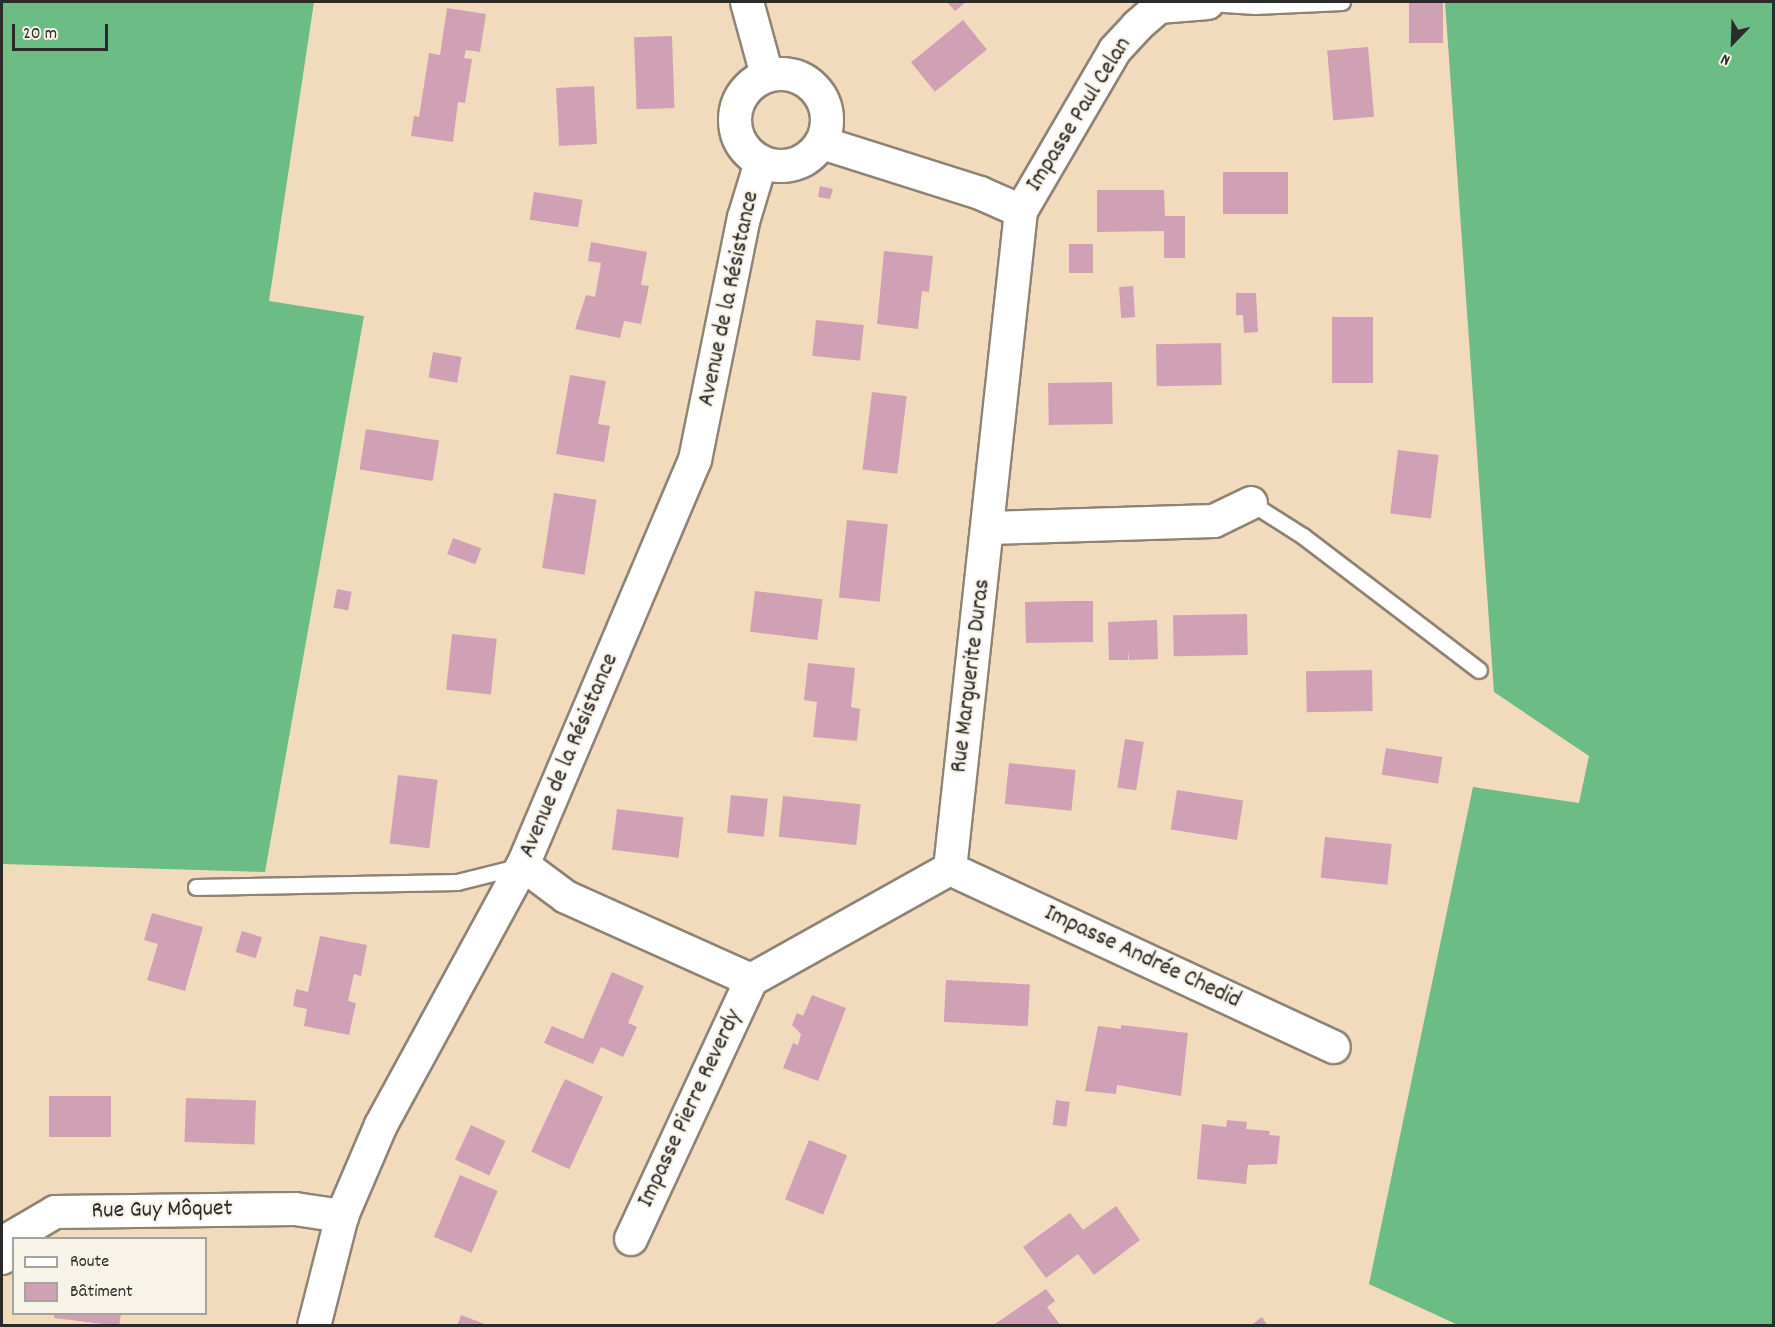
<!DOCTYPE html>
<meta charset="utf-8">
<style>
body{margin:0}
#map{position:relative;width:1775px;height:1327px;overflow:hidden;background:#f2dbbc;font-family:Dekko,sans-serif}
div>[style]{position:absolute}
.forest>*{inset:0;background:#6cbc86}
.building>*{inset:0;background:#d0a1b5;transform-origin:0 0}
.roads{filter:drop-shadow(2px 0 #8e8374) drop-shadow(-2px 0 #8e8374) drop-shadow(0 2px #8e8374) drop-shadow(0 -2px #8e8374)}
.service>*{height:15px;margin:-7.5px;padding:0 7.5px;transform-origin:7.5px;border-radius:7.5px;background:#fff}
.minor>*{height:32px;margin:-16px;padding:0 16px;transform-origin:16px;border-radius:16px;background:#fff}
.minor>.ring{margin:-16px;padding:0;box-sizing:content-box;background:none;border:32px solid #fff;border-radius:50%}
span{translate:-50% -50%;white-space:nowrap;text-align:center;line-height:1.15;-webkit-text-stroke:4.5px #f7f3e8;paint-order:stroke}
.street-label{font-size:24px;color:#2b2b2b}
.frame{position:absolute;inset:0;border:3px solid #2b2b2b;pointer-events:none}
.legend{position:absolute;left:12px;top:1237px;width:195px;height:78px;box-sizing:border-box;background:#f7f3e8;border:2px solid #a5a39c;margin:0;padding:8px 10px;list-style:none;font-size:18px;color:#2b2b2b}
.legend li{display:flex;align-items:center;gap:12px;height:30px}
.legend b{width:30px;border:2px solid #a5a39c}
.north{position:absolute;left:1703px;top:12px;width:60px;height:60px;-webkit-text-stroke:4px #f7f3e8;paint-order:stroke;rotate:203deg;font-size:16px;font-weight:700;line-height:24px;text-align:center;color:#2b2b2b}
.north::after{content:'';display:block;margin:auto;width:21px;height:27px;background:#2b2b2b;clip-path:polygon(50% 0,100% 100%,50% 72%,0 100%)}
.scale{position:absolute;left:12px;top:24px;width:96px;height:27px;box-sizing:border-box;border:3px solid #2b2b2b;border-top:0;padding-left:8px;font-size:18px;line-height:21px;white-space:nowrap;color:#2b2b2b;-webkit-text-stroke:4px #f7f3e8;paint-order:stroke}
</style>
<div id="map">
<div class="forest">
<i style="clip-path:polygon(2px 2px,314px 2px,269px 301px,364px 316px,265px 872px,2px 864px)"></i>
<i style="clip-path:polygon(1445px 2px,1773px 2px,1773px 1325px,1458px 1325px,1369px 1284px,1473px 787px,1579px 803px,1589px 756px,1494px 692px)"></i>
</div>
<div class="building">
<i style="clip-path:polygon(947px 2px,966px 2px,955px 11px)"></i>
<i style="left:1409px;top:2px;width:34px;height:41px"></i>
<i style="clip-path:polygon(447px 8px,486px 14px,480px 52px,466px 50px,464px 58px,472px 59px,465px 103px,458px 102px,453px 142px,411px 136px,414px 116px,419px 117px,429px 53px,440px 55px)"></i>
<i style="left:963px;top:20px;width:38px;height:67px;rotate:51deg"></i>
<i style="left:672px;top:36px;width:72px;height:38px;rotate:88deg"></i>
<i style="left:1368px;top:47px;width:70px;height:41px;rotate:85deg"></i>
<i style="left:594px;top:86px;width:58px;height:38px;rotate:87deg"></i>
<i style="left:1223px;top:172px;width:65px;height:42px"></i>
<i style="clip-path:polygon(820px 186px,833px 189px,830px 199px,818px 197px)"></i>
<i style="clip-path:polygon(1097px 190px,1164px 190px,1165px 216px,1185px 216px,1185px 258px,1164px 258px,1164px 231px,1097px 232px)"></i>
<i style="left:534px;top:192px;width:49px;height:28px;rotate:9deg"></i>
<i style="clip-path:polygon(591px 242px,647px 252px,641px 285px,649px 286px,641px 324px,624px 321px,620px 338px,575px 329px,586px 295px,595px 297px,601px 263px,588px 261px)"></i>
<i style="left:1069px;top:244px;width:24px;height:29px"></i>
<i style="clip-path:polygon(884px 251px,933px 256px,929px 292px,922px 291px,918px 329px,877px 324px)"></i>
<i style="left:1133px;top:286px;width:31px;height:14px;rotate:86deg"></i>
<i style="clip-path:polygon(1236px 293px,1256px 293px,1258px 332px,1244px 333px,1243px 315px,1236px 315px)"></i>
<i style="left:1332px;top:317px;width:41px;height:66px"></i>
<i style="left:816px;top:320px;width:48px;height:36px;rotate:6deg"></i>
<i style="left:1221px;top:343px;width:42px;height:65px;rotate:89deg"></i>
<i style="left:433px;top:352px;width:29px;height:26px;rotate:10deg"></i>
<i style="clip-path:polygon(570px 375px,606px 381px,598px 424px,610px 426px,604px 462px,556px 454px)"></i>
<i style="left:1112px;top:382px;width:42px;height:64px;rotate:89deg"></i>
<i style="left:872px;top:392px;width:35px;height:78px;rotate:7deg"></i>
<i style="left:366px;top:429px;width:74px;height:41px;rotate:9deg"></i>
<i style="left:1398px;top:450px;width:41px;height:64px;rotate:7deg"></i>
<i style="left:554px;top:493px;width:43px;height:76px;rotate:9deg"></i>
<i style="left:847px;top:520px;width:41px;height:78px;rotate:6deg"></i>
<i style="left:453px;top:538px;width:30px;height:17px;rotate:20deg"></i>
<i style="left:337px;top:589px;width:15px;height:19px;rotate:11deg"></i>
<i style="left:755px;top:591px;width:68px;height:41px;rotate:7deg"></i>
<i style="clip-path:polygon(1067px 601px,1093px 601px,1093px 642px,1026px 643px,1025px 602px)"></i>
<i style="left:1247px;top:614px;width:41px;height:74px;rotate:89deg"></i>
<i style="clip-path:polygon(1157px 620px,1158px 659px,1129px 660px,1128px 651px,1128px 660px,1109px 660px,1108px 622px)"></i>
<i style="left:452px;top:634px;width:45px;height:56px;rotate:6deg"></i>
<i style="clip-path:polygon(808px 663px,855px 668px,851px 707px,860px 709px,857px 741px,813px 737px,817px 702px,804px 700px)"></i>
<i style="left:1372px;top:670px;width:41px;height:66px;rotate:89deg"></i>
<i style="left:1125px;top:739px;width:19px;height:49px;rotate:9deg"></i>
<i style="left:1386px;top:748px;width:57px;height:27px;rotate:9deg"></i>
<i style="left:1009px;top:763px;width:67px;height:41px;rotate:6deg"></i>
<i style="left:398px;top:775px;width:40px;height:69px;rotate:7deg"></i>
<i style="left:1177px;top:790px;width:67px;height:40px;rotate:9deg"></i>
<i style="left:731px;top:795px;width:37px;height:38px;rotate:6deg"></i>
<i style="left:783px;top:796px;width:78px;height:41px;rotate:6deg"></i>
<i style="left:617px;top:809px;width:67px;height:41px;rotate:7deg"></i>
<i style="left:1325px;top:837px;width:67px;height:41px;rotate:6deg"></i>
<i style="clip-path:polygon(152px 913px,203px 927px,185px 991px,147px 980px,158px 944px,144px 940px)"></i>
<i style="left:242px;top:931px;width:21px;height:22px;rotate:17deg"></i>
<i style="clip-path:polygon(320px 936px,367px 945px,361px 976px,354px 974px,348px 1001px,356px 1003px,349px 1035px,304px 1026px,307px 1009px,293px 1006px,296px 989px,308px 992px)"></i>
<i style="clip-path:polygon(612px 972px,644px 986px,628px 1023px,637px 1027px,623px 1057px,601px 1047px,593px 1064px,544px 1043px,552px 1026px,583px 1039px)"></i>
<i style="left:946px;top:980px;width:84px;height:42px;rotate:3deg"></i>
<i style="clip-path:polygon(812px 995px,846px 1008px,818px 1081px,783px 1068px,793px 1043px,798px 1045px,801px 1034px,792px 1025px,797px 1013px,803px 1016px)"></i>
<i style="clip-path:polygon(1121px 1025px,1188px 1033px,1181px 1096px,1117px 1085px,1116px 1094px,1085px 1091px,1098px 1026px,1121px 1029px)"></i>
<i style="left:565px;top:1079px;width:42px;height:80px;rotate:25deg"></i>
<i style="left:111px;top:1096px;width:41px;height:62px;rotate:90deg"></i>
<i style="left:186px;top:1098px;width:70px;height:44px;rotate:2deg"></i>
<i style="left:1056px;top:1100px;width:14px;height:25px;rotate:8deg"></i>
<i style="clip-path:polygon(1227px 1120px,1247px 1122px,1246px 1129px,1270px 1131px,1269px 1135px,1280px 1136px,1277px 1164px,1248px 1165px,1246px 1184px,1197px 1179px,1202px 1124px,1226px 1127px)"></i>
<i style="left:471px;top:1125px;width:38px;height:38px;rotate:25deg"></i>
<i style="left:809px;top:1140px;width:41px;height:64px;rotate:22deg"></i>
<i style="left:460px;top:1175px;width:41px;height:67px;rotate:23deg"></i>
<i style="clip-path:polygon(1116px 1206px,1140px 1240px,1094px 1275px,1078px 1254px,1046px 1278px,1023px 1247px,1070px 1213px,1083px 1230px)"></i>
<i style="clip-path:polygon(1046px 1289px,1055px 1301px,1047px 1307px,1061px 1326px,992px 1326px)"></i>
<i style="clip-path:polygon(54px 1314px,121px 1314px,119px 1326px,54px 1318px)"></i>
<i style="clip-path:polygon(461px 1315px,487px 1325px,487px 1326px,457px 1326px)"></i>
<i style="clip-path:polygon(1262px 1317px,1268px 1326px,1250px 1326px)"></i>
</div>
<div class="roads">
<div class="service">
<i style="left:1208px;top:3px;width:47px;rotate:3.7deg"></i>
<i style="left:1255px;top:6px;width:87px;rotate:-2.6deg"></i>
<i style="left:1251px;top:503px;width:62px;rotate:32.4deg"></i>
<i style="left:1303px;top:536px;width:221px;rotate:37.3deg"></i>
<i style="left:196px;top:887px;width:261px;rotate:-1.1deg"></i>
<i style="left:457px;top:882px;width:66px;rotate:-14deg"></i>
</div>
<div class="minor">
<i style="left:747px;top:2px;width:76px;rotate:74.7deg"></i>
<i class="ring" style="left:735px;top:74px;width:60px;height:60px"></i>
<i style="left:1021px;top:211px;width:186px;rotate:-59.7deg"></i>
<i style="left:1115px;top:50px;width:33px;rotate:-47deg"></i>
<i style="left:1137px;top:26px;width:29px;rotate:-41deg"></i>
<i style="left:1159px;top:7px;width:49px;rotate:-4.7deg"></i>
<i style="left:989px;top:528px;width:225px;rotate:-1.8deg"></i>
<i style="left:1214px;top:521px;width:41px;rotate:-25.9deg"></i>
<i style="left:523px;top:865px;width:54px;rotate:36.7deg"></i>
<i style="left:566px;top:897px;width:203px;rotate:24.2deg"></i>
<i style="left:751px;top:980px;width:228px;rotate:-29.2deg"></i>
<i style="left:950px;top:869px;width:662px;rotate:-83.84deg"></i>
<i style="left:1021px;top:211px;width:45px;rotate:-156.3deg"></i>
<i style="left:980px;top:193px;width:166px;rotate:-162.4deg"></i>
<i style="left:950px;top:869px;width:423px;rotate:24.9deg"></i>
<i style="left:631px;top:1239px;width:285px;rotate:-65.1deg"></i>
<i style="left:2px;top:1258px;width:20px;rotate:-70deg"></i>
<i style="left:9px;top:1239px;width:53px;rotate:-30.4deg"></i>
<i style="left:55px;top:1212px;width:240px;rotate:-0.7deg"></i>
<i style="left:295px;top:1209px;width:48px;rotate:8.5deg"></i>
<i style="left:314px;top:1326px;width:114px;rotate:-75.7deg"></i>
<i style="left:342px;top:1216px;width:99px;rotate:-66.8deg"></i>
<i style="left:381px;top:1125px;width:296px;rotate:-61.4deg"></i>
<i style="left:523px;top:865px;width:440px;rotate:-67deg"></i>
<i style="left:695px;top:460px;width:247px;rotate:-78.6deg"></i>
<i style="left:744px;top:218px;width:59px;rotate:-73.1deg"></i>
</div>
</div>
<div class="street-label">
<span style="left:1080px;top:115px;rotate:-58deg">Impasse Paul Celan</span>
<span style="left:730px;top:299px;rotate:-78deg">Avenue de la Résistance</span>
<span style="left:972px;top:676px;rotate:-83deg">Rue Marguerite Duras</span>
<span style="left:570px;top:756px;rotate:-67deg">Avenue de la Résistance</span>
<span style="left:1142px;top:958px;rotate:25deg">Impasse Andrée Chedid</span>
<span style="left:691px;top:1109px;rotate:-65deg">Impasse Pierre Reverdy</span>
<span style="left:162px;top:1211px;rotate:-1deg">Rue Guy Môquet</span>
</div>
<div class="frame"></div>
<ul class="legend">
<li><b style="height:8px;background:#fff"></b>Route</li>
<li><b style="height:16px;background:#d0a1b5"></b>Bâtiment</li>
</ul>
<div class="north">N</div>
<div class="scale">20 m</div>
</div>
